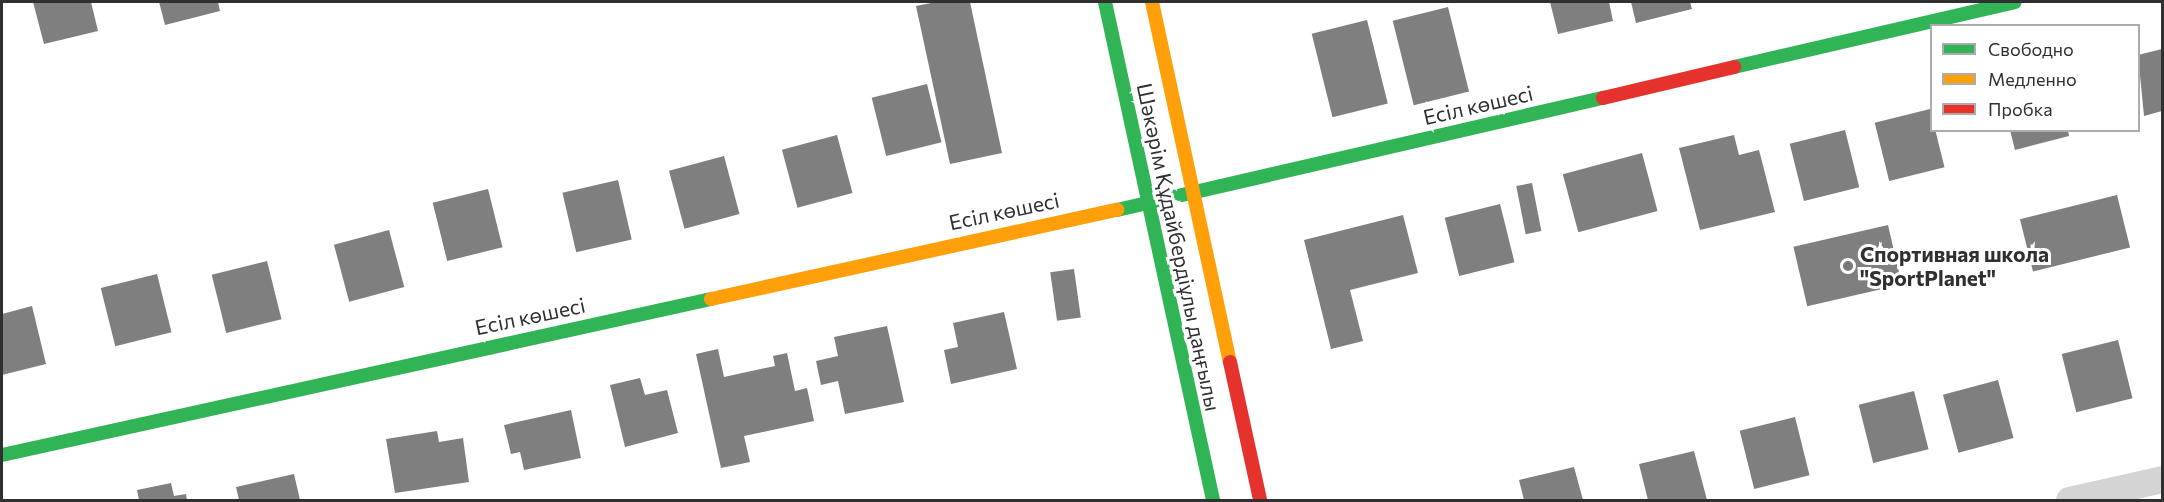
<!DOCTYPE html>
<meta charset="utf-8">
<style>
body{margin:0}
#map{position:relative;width:2164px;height:502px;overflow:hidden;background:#fff;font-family:Commissioner,sans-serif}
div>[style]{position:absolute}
.building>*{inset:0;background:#7f7f7f;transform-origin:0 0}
.street>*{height:27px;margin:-13.5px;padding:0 13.5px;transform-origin:13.5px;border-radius:13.5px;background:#d4d4d4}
.fast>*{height:14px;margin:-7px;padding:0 7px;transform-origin:7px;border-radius:7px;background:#30b455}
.slow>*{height:14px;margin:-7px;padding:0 7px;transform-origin:7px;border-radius:7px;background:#ff9f0a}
.jam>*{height:14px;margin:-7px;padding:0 7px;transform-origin:7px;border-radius:7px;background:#e5322d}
.dots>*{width:16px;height:16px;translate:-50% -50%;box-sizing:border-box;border:3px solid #fff;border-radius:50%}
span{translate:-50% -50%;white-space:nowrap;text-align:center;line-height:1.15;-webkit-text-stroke:6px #fff;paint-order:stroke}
.street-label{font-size:21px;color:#303030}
.poi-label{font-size:21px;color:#303030;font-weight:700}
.left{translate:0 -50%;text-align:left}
.frame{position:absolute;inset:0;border:3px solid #303030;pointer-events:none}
.legend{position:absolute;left:1930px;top:24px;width:210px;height:108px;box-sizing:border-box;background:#fff;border:2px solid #acacac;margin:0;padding:8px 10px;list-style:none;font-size:18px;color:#303030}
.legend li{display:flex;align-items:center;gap:12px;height:30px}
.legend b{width:30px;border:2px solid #acacac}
</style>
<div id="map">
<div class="building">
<i style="clip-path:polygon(33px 2px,91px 2px,98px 31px,44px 44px)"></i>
<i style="clip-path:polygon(159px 2px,218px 2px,220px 11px,165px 25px)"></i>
<i style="clip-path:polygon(936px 2px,970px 2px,1002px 153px,950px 164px,916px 6px)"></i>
<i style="clip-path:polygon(1550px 2px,1609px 2px,1613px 21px,1558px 34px)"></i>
<i style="clip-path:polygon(1631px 2px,1690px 2px,1692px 9px,1636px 23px)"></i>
<i style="left:1448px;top:7px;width:87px;height:57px;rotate:76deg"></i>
<i style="left:1367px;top:20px;width:86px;height:57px;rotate:76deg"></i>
<i style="clip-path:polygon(2162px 49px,2162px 111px,2144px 116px,2138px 55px)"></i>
<i style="left:927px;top:84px;width:60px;height:57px;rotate:76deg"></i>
<i style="left:1930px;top:109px;width:60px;height:57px;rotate:76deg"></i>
<i style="left:1845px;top:130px;width:59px;height:57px;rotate:76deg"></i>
<i style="clip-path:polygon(2010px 130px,2068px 130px,2069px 136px,2015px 150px)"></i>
<i style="left:837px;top:135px;width:60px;height:57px;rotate:75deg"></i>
<i style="clip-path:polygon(1734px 135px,1739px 155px,1759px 150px,1775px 212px,1700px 230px,1679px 148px)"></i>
<i style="left:1642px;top:153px;width:60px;height:82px;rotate:75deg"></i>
<i style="left:724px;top:156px;width:60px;height:57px;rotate:75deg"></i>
<i style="left:618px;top:180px;width:61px;height:57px;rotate:77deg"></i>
<i style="left:1532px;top:183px;width:49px;height:16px;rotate:79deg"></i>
<i style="left:488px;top:189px;width:60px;height:57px;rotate:76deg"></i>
<i style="left:2117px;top:195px;width:54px;height:100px;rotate:76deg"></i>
<i style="left:1500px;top:204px;width:60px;height:57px;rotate:76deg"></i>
<i style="clip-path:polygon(1403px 215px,1418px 273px,1350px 290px,1363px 341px,1331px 349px,1304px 240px)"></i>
<i style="left:1888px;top:225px;width:61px;height:97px;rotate:77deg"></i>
<i style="left:389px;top:230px;width:59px;height:57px;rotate:75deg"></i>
<i style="left:267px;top:261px;width:60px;height:57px;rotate:76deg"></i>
<i style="left:1074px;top:269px;width:49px;height:24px;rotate:82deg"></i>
<i style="left:157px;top:274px;width:60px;height:58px;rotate:76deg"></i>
<i style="clip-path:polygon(32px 306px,46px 364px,2px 375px,2px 314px)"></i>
<i style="clip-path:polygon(1004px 312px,1017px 369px,951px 384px,944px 350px,958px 347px,953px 323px)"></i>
<i style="clip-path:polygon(887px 326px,904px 402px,845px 414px,838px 381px,821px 385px,816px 361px,838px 356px,834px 337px)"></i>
<i style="left:2118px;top:340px;width:60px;height:58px;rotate:76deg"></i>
<i style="clip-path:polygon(718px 349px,724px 377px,775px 366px,773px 356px,787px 353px,795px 391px,807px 388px,814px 421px,744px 436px,750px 462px,721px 468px,696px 354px)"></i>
<i style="clip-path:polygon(640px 378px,645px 395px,667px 390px,678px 433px,625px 447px,610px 385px)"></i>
<i style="left:1998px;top:380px;width:60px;height:57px;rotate:75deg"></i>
<i style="left:1914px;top:391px;width:60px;height:57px;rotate:76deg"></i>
<i style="clip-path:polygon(571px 410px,581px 458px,524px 470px,520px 452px,511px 454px,504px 425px)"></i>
<i style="left:1795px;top:417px;width:60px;height:57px;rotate:76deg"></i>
<i style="clip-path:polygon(437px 431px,439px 442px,463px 438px,469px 482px,395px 493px,386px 439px)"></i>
<i style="clip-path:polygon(1694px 451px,1707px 500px,1648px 500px,1639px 464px)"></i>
<i style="clip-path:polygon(1574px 467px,1583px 500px,1524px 500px,1519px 480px)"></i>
<i style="clip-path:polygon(294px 474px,300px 500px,239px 500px,236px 487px)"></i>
<i style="clip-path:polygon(171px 483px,174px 496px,186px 494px,187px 500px,139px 500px,137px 490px)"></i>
</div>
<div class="street">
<i style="left:2069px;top:500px;width:95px;rotate:-12.7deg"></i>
</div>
<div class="fast">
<i style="left:1105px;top:2px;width:510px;rotate:77.76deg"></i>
<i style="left:1734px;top:67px;width:288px;rotate:-13deg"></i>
<i style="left:1117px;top:210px;width:499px;rotate:-13deg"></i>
<i style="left:2px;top:455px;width:726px;rotate:-12.41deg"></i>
</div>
<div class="slow">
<i style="left:1152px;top:2px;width:368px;rotate:77.8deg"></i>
<i style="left:711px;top:299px;width:416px;rotate:-12.4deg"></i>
</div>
<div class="jam">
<i style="left:1603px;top:98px;width:135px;rotate:-13.3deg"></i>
<i style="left:1230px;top:362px;width:141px;rotate:77.7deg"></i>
</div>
<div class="dots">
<i style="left:1848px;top:266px;background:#787878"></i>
</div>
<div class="street-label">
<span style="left:1478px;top:105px;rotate:-13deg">Есіл көшесі</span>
<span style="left:1004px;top:211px;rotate:-12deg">Есіл көшесі</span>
<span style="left:1179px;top:247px;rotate:78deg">Шәкәрім Құдайбердіұлы даңғылы</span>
<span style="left:530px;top:316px;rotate:-12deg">Есіл көшесі</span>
</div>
<div class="poi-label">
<span class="left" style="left:1860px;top:266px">Спортивная школа<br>"SportPlanet"</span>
</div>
<div class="frame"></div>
<ul class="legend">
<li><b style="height:8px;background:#30b455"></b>Свободно</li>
<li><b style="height:8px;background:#ff9f0a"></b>Медленно</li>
<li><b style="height:8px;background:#e5322d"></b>Пробка</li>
</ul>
</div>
